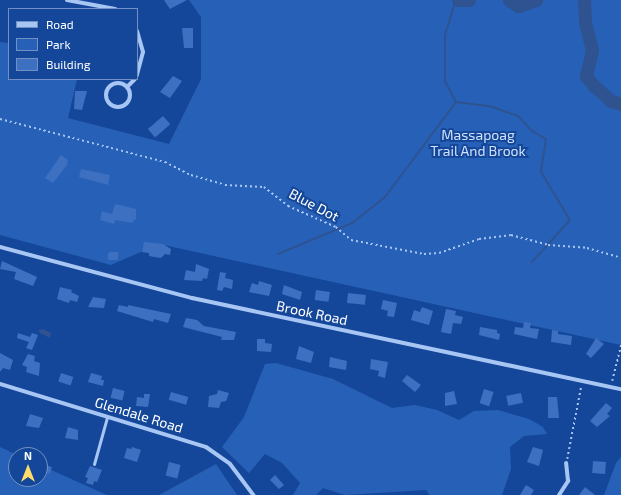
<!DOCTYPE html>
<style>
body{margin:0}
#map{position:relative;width:621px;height:495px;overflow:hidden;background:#144799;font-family:"Exo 2",sans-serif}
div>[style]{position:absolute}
.green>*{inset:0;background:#2760b7}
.water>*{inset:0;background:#2f5390}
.stream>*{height:2px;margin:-1px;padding:0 1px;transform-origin:1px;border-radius:1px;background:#2f5390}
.river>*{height:13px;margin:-6.5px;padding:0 6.5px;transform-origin:6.5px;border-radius:6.5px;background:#2f5390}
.building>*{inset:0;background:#3d70c1;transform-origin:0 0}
.path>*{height:1.5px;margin-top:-0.75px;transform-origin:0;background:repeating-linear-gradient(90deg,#a8c6f3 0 2px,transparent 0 5px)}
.service>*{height:3px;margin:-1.5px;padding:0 1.5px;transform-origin:1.5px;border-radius:1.5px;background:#a8c6f3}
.minor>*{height:4px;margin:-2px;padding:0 2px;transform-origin:2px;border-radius:2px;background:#a8c6f3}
.minor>.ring{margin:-2px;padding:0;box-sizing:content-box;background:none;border:4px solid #a8c6f3;border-radius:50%}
span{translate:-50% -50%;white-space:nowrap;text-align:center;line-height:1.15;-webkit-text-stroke:4px #144799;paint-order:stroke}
.park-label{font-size:14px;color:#d0e2fd}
.street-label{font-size:14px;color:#fff}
.legend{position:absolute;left:8px;top:8px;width:130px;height:72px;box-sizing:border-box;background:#144799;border:1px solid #7291c2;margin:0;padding:5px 7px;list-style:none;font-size:12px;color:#fff}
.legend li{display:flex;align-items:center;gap:8px;height:20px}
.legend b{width:20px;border:1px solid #7291c2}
.north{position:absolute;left:8px;top:447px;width:40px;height:40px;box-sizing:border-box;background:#144799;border:1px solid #7291c2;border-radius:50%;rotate:0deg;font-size:11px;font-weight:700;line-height:16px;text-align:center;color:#fff}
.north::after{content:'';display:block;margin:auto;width:14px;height:18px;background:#ffdc6a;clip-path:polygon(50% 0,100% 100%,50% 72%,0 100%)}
</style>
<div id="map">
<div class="green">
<i style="clip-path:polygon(189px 0,621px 0,621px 345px,159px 244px,111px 265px,0 235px,0 42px,9px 43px,9px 79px,77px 79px,68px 118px,169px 144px,201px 79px,201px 17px)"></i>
<i style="clip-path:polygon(276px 363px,333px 379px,392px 408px,415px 405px,437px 410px,459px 420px,474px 411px,498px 410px,529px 419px,543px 427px,547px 434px,524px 436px,510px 447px,511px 469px,502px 495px,430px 495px,426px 490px,345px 495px,323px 488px,316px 495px,293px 495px,300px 483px,282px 463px,265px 454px,249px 473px,222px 447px,244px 417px,265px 364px)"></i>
<i style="clip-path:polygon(0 447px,17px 455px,16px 479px,40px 479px,40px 465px,107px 495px,0 495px)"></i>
<i style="clip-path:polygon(621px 457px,621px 495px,604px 495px,616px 463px)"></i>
<i style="clip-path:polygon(216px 464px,237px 495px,159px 495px)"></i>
</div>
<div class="water">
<i style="clip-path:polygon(43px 329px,51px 333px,50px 338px,40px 333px,38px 330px)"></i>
</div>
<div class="stream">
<i style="left:456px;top:102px;width:34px;rotate:7deg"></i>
<i style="left:490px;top:106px;width:30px;rotate:20deg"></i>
<i style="left:518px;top:116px;width:21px;rotate:47deg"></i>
<i style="left:532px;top:131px;width:16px;rotate:30deg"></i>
<i style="left:546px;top:139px;width:33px;rotate:99deg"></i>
<i style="left:541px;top:172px;width:56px;rotate:58.9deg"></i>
<i style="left:570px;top:220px;width:57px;rotate:132.1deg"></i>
<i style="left:278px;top:254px;width:80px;rotate:-22.7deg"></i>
<i style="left:352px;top:223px;width:42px;rotate:-38.2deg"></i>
<i style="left:385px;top:197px;width:119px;rotate:-53.2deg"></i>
<i style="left:456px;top:102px;width:24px;rotate:-118deg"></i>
<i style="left:445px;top:81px;width:46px;rotate:-90deg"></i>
<i style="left:445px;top:35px;width:37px;rotate:-73deg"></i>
</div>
<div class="river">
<i style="left:458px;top:0;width:11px"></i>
<i style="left:509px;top:0;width:11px;rotate:34deg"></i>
<i style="left:518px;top:6px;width:19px;rotate:-18deg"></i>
<i style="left:584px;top:0;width:22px;rotate:87deg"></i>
<i style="left:585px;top:22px;width:29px;rotate:76deg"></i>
<i style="left:592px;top:50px;width:27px;rotate:103deg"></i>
<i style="left:586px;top:76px;width:13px;rotate:51deg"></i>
<i style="left:594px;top:86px;width:23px;rotate:41deg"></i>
<i style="left:611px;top:101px;width:10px;rotate:17deg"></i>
</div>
<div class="building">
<i style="clip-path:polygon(164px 0,187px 0,170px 9px)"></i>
<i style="clip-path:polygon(182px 28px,193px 28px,193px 48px,184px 48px)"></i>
<i style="clip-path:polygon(173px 76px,182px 81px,170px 98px,160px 92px)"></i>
<i style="clip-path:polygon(75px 91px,87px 91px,82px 110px,74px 109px)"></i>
<i style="left:163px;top:116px;width:11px;height:20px;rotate:49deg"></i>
<i style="clip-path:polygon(61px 155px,68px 160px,67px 165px,53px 183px,45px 178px)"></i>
<i style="clip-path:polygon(81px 169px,110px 175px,108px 185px,79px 177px)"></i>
<i style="clip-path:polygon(115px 204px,136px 209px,136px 220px,134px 219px,133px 223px,115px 220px,114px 224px,100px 220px,102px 211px,112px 214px)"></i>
<i style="clip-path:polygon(144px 242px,163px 244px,171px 249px,170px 255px,165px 254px,161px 258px,149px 256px,149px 253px,142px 252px)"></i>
<i style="clip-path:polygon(111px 252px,118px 252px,118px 260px,108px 260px,108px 253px)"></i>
<i style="clip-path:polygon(2px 261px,37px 277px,33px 286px,14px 279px,16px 272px,0 269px)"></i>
<i style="clip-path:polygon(196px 264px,209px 269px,207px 279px,203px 278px,202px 281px,184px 280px,186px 270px,195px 272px)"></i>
<i style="clip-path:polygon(220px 272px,226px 273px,225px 278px,233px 280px,232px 289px,224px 287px,222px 291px,217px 290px)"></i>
<i style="clip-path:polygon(259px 281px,272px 285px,269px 296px,249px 292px,252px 283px,258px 285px)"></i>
<i style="clip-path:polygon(284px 285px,302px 292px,300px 300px,282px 294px)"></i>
<i style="clip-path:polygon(60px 287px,72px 290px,71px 292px,79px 296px,77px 302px,70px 300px,69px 303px,57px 299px)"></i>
<i style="left:316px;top:290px;width:14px;height:10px;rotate:8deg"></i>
<i style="left:348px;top:293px;width:18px;height:10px;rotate:6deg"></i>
<i style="clip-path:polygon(93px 297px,106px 299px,104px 308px,88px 307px)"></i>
<i style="clip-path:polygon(383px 300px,397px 303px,394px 317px,387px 316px,388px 311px,381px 309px)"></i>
<i style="clip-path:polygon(119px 305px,128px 307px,128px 305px,171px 314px,168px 323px,154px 319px,153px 322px,117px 311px)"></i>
<i style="clip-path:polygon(422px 307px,433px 311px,429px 325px,411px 320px,414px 310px,420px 312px)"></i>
<i style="clip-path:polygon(446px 309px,456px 311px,455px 315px,463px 317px,461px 324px,453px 323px,451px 334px,441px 332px)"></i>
<i style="clip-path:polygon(186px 318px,197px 320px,204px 326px,236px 332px,234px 340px,221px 340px,222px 337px,183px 327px)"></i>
<i style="clip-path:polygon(524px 322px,531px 323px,530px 328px,539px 329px,537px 339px,514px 334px,515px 327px,523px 328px)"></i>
<i style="clip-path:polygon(480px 327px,497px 330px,497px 333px,500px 334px,499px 340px,479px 335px)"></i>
<i style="clip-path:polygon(552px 330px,558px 331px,558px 334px,572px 336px,571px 345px,551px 342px)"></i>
<i style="clip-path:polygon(18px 333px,30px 337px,32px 333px,38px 335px,32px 350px,26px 348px,29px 342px,17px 338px)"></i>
<i style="clip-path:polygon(596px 338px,604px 344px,591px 358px,586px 354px)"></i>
<i style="clip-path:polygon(257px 339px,265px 339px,265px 343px,272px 344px,271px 352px,257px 351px)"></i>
<i style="clip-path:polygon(299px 346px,314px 352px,311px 363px,296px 359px)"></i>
<i style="clip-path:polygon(0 353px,13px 360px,10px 370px,3px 368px,0 372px)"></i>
<i style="clip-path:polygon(28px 354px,35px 356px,34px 361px,40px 363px,39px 376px,26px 372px,27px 367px,22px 365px)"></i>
<i style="clip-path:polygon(330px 357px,347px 361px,346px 370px,329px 367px)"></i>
<i style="clip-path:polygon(371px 359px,388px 362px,385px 378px,378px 376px,379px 371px,370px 369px)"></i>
<i style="left:61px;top:373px;width:13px;height:9px;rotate:18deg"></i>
<i style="clip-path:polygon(91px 373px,102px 376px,101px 380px,104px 380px,103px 386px,88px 382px)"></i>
<i style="clip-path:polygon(407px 375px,421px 385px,415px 392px,402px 381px)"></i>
<i style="left:113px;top:388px;width:12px;height:10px;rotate:14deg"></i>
<i style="left:484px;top:389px;width:10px;height:15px;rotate:17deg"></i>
<i style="clip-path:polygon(218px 390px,229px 393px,226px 401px,221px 402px,219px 408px,208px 407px,209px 396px,217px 394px)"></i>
<i style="clip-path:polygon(454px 391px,457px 404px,445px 406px,445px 393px)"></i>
<i style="left:171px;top:392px;width:18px;height:8px;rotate:16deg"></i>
<i style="left:521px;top:393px;width:10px;height:15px;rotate:79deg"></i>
<i style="clip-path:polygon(144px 394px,150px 394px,148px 407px,136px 406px,137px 397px,144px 398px)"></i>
<i style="clip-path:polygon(548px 397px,557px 397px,559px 418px,548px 418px)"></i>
<i style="clip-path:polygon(606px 403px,612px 408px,607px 414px,610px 416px,597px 427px,590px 421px)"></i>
<i style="clip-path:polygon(30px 414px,43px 418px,39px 428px,26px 426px)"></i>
<i style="clip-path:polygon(68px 427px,78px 430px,78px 440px,65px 438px)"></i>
<i style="clip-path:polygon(132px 447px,141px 450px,137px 462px,124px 458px,127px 448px,131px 449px)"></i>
<i style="clip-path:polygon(533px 447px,543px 450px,539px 466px,527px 462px)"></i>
<i style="left:593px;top:461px;width:13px;height:12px;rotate:4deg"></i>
<i style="left:169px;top:462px;width:12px;height:14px;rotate:14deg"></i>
<i style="left:45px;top:465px;width:7px;height:7px;rotate:16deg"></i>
<i style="clip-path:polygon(90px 466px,102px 470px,97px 482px,94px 481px,93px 485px,86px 483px,88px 478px,85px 477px)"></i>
<i style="clip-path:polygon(275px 475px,284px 485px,279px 489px,270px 480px)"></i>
<i style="clip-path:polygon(526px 485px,534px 490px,531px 495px,520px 495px)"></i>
<i style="clip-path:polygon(585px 487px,595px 495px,579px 495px)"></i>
</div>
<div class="path">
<i style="left:0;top:119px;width:171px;rotate:14.6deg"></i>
<i style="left:165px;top:162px;width:29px;rotate:27deg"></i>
<i style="left:191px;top:175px;width:35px;rotate:16deg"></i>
<i style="left:225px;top:185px;width:39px;rotate:3deg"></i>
<i style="left:264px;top:187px;width:31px;rotate:38deg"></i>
<i style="left:288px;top:206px;width:52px;rotate:23.6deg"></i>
<i style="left:336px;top:227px;width:20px;rotate:41deg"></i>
<i style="left:351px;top:240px;width:74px;rotate:10.9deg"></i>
<i style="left:424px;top:254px;width:15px;rotate:-4deg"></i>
<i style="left:439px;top:253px;width:42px;rotate:-19.3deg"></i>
<i style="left:479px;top:239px;width:32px;rotate:-7deg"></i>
<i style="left:511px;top:235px;width:38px;rotate:15deg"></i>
<i style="left:548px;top:245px;width:39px;rotate:4deg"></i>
<i style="left:587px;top:248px;width:35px;rotate:16deg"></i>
<i style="left:612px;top:381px;width:38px;rotate:-76deg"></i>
<i style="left:567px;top:459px;width:74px;rotate:-79.1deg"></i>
</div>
<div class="service">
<i style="left:94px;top:464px;width:49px;rotate:-74.5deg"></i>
</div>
<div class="minor">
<i style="left:67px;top:0;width:49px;rotate:10.6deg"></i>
<i style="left:137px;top:31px;width:22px;rotate:74deg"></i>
<i style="left:143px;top:52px;width:24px;rotate:105deg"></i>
<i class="ring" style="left:106px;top:83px;width:20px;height:20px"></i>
<i style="left:127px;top:87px;width:11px;rotate:-45deg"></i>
<i style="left:0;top:247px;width:199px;rotate:14.9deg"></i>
<i style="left:192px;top:298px;width:439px;rotate:12deg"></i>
<i style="left:0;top:384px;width:215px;rotate:17deg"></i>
<i style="left:206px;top:447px;width:29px;rotate:35deg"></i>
<i style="left:230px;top:464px;width:39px;rotate:53deg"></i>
<i style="left:559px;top:495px;width:17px;rotate:-57deg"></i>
<i style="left:568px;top:481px;width:18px;rotate:-96deg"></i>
</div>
<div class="park-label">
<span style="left:478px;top:143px">Massapoag<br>Trail And Brook</span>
</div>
<div class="street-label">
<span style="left:314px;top:205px;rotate:28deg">Blue Dot</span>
<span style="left:312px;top:313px;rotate:12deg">Brook Road</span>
<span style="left:139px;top:415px;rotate:17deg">Glendale Road</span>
</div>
<ul class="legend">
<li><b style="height:5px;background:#a8c6f3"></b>Road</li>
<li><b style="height:11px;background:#2760b7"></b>Park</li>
<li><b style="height:11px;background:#3d70c1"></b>Building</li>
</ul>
<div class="north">N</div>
</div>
